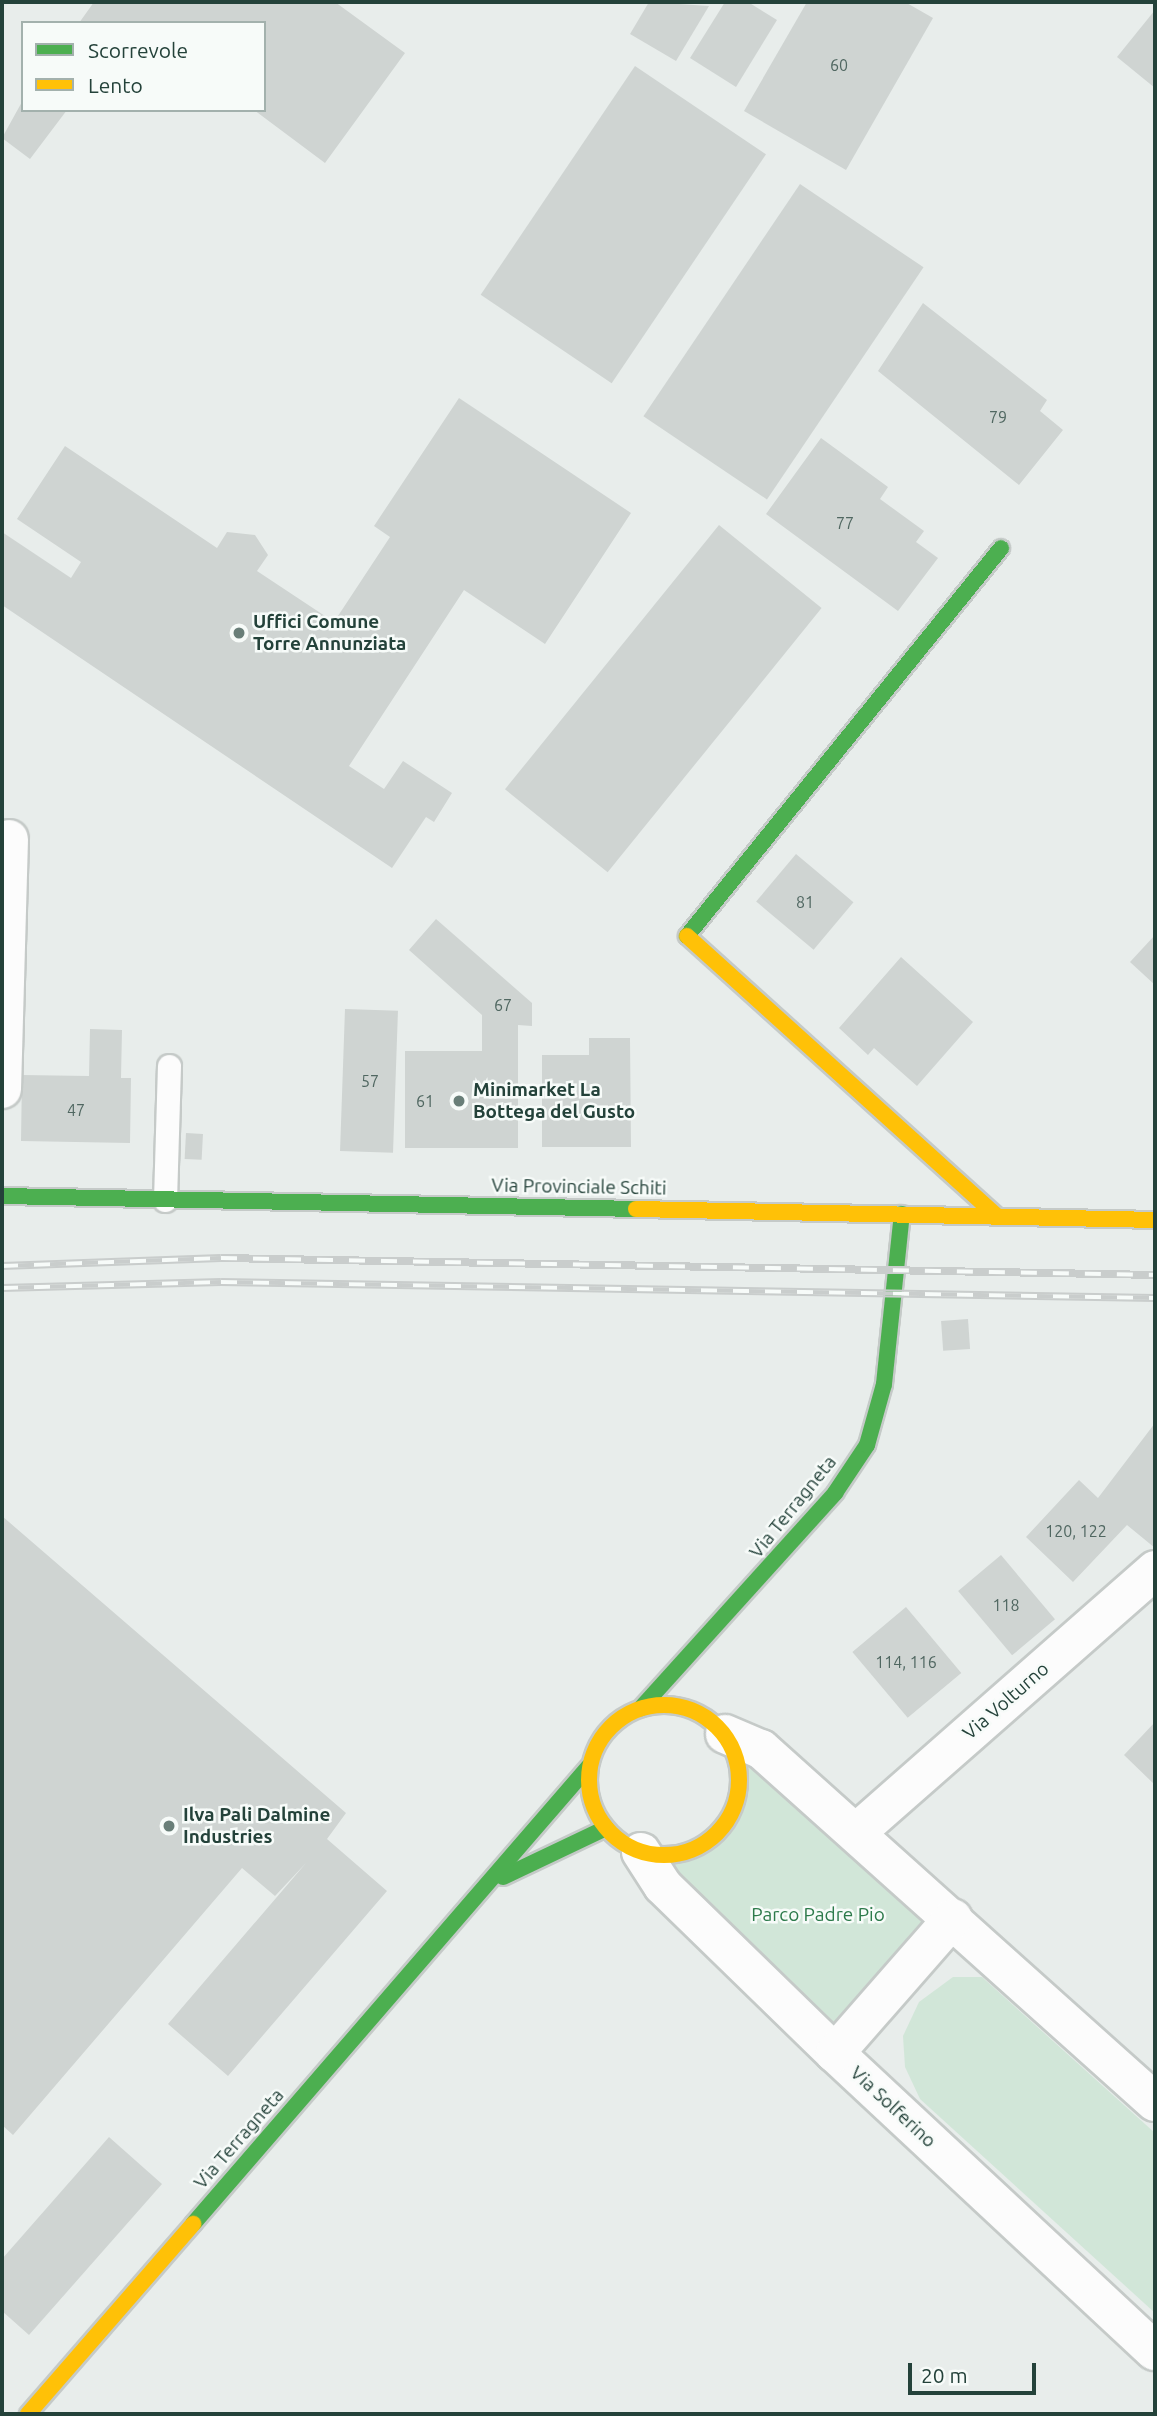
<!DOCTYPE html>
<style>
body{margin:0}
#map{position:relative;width:1157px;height:2416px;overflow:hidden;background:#e8edeb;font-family:Ubuntu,sans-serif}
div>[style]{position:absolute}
.green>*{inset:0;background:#d1e6d8}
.building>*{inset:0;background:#cfd4d2;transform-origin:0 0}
.roads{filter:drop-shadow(2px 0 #c5cac8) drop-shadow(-2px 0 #c5cac8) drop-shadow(0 2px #c5cac8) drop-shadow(0 -2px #c5cac8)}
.lane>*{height:23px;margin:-11.5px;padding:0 11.5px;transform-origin:11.5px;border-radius:11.5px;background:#fcfcfc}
.street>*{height:38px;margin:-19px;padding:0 19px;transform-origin:19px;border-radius:19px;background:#fcfcfc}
.fast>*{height:16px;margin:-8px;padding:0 8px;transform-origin:8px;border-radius:8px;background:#4caf50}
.slow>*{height:16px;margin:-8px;padding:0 8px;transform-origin:8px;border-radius:8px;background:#ffc107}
.slow>.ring{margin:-8px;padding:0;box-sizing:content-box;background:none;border:16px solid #ffc107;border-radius:50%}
.rail>*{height:8px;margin-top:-4px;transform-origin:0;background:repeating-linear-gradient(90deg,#f7fbf9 0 16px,#c9cdcc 0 32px);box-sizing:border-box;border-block:2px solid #c9cdcc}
.dots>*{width:19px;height:19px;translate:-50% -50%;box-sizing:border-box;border:4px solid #f7fbf9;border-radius:50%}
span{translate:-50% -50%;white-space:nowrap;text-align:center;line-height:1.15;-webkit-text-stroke:5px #f7fbf9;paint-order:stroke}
.number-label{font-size:16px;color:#506761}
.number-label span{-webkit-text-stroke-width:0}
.poi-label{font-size:19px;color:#24423a;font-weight:700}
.left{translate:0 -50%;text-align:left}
.street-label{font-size:19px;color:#24423a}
.park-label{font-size:19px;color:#2d7a4b}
.frame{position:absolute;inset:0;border:4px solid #24423a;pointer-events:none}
.legend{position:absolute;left:21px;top:21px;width:245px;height:91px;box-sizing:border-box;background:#f7fbf9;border:2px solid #a3b1ad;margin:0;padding:9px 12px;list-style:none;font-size:21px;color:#24423a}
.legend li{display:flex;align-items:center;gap:14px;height:35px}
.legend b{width:35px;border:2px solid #a3b1ad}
.scale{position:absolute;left:908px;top:2363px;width:128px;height:32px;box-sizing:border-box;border:4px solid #24423a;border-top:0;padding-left:9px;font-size:21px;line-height:24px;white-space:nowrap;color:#24423a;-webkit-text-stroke:5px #f7fbf9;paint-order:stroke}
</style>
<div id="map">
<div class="green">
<i style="clip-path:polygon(725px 1734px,953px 1918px,835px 2053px,663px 1886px,665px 1856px,709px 1841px,736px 1802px,740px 1779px)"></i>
<i style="clip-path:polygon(953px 1977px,982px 1977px,1155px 2133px,1155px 2313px,920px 2099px,905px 2067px,903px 2036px,919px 2002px)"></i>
</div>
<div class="building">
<i style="clip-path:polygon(94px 2px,335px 2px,405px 53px,325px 163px,254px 110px,264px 110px,264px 23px,79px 23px)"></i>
<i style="clip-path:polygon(649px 2px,709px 6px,676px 61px,630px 34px)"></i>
<i style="clip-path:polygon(725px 2px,748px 2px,777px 20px,736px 87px,690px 58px)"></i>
<i style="clip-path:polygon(807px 2px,905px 2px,933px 18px,846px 170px,744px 111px)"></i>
<i style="clip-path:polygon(1155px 10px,1155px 88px,1117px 57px)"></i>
<i style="left:635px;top:66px;width:158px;height:276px;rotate:34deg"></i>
<i style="clip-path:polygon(23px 100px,23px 110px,67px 110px,30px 159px,2px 138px)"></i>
<i style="left:800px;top:184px;width:149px;height:280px;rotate:34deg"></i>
<i style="clip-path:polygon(923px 303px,1047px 400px,1040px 411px,1063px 430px,1019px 485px,878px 371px)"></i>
<i style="clip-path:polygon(459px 398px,631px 513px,545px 644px,464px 590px,349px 766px,384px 789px,403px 761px,452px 793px,434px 822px,426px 817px,392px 868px,2px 605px,2px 532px,71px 578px,81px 562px,17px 519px,65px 446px,217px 548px,227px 532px,255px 535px,268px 555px,257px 571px,334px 622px,390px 537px,374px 526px)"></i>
<i style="clip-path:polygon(821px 438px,888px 487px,880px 499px,924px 531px,916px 542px,938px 558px,898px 611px,766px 514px)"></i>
<i style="left:719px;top:525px;width:132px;height:340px;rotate:39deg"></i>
<i style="left:796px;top:854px;width:75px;height:62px;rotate:40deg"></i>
<i style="clip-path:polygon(436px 919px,532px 1003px,532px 1026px,518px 1025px,518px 1148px,405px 1148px,405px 1051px,482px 1051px,482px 1015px,409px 950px)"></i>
<i style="clip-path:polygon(1155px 935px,1155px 985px,1130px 962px)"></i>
<i style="clip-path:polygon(901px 957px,973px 1022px,917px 1086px,874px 1048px,868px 1055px,839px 1028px)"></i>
<i style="left:345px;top:1009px;width:53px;height:142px;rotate:2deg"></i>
<i style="clip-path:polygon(90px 1029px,122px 1030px,121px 1078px,131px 1078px,130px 1143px,21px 1141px,22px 1075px,89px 1076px)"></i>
<i style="clip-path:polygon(589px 1038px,630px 1038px,631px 1147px,542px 1147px,542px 1055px,589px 1055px)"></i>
<i style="left:186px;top:1133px;width:17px;height:26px;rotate:3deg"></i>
<i style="left:968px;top:1319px;width:30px;height:27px;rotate:86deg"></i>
<i style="clip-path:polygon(1155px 1423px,1155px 1548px,1127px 1525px,1073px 1582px,1026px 1537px,1079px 1480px,1098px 1498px)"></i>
<i style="clip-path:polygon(2px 1516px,346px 1813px,327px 1839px,387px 1891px,228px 2076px,168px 2024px,306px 1863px,275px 1896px,242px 1868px,13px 2135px,2px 2125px)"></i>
<i style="left:1001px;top:1555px;width:84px;height:56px;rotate:50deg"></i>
<i style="left:906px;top:1607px;width:86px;height:70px;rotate:50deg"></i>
<i style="clip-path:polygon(1155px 1722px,1155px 1785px,1124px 1755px)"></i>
<i style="clip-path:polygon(109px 2137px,162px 2184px,29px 2335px,2px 2311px,2px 2259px)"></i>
</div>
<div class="roads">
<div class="lane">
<i style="left:165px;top:1200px;width:134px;rotate:-88.3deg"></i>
</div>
<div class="street">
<i style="left:2px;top:1089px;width:250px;rotate:-88.4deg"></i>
<i style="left:725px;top:1734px;width:39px;rotate:23deg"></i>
<i style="left:761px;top:1749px;width:529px;rotate:41.86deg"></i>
<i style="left:857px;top:1832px;width:397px;rotate:-41.3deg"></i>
<i style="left:641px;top:1852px;width:40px;rotate:57.1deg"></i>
<i style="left:663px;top:1886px;width:240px;rotate:44.2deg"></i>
<i style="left:835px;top:2053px;width:437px;rotate:43deg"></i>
<i style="left:835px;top:2053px;width:179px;rotate:-48.8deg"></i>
</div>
<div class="fast">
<i style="left:687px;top:936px;width:499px;rotate:-51deg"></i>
<i style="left:2px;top:1196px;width:634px;rotate:1.17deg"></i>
<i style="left:641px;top:1708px;width:290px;rotate:-47.9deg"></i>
<i style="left:835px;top:1493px;width:58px;rotate:-56.3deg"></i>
<i style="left:867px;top:1445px;width:63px;rotate:-74.4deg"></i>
<i style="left:884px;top:1384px;width:171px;rotate:-84deg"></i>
<i style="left:503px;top:1877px;width:114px;rotate:-25.4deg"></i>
<i style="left:193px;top:2224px;width:605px;rotate:-49.15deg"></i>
</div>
<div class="slow">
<i style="left:687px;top:936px;width:418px;rotate:42.1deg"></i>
<i style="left:636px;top:1209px;width:519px;rotate:1.21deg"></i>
<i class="ring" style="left:589px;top:1705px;width:134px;height:134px"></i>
<i style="left:28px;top:2414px;width:252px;rotate:-49deg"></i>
</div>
</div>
<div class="rail">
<i style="left:2px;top:1266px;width:219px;rotate:-2.1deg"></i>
<i style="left:221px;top:1258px;width:934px;rotate:1.04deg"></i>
<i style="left:2px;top:1288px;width:219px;rotate:-1.6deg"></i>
<i style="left:221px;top:1282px;width:934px;rotate:0.98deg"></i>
</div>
<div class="dots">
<i style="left:239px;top:633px;background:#697e78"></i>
<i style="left:459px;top:1101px;background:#697e78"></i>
<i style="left:169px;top:1826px;background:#697e78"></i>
</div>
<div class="number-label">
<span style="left:839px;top:65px">60</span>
<span style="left:998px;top:417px">79</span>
<span style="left:845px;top:523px">77</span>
<span style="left:805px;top:902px">81</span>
<span style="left:503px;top:1005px">67</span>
<span style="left:370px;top:1081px">57</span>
<span style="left:425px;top:1101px">61</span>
<span style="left:76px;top:1110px">47</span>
<span style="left:1076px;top:1531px">120, 122</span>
<span style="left:1006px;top:1605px">118</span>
<span style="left:906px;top:1662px">114, 116</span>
</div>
<div class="poi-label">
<span class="left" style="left:253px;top:633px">Uffici Comune<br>Torre Annunziata</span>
<span class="left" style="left:473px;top:1101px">Minimarket La<br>Bottega del Gusto</span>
<span class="left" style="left:183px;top:1826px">Ilva Pali Dalmine<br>Industries</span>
</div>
<div class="street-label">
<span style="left:579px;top:1187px;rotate:1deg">Via Provinciale Schiti</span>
<span style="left:793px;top:1507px;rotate:-51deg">Via Terragneta</span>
<span style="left:1006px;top:1701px;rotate:-41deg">Via Volturno</span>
<span style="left:893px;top:2107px;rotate:43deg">Via Solferino</span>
<span style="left:239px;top:2139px;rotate:-49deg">Via Terragneta</span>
</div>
<div class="park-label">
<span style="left:818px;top:1915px">Parco Padre Pio</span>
</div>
<div class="frame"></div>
<ul class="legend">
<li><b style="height:9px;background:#4caf50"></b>Scorrevole</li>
<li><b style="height:9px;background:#ffc107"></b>Lento</li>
</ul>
<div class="scale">20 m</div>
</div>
